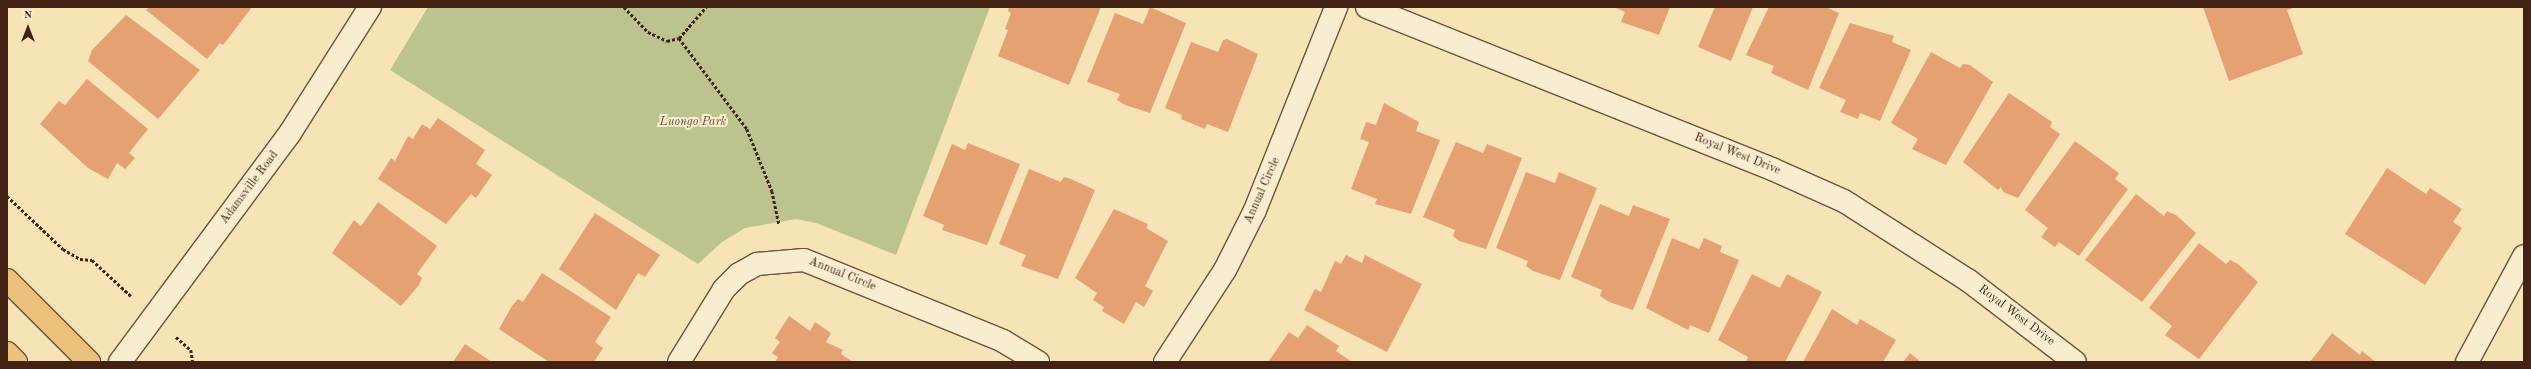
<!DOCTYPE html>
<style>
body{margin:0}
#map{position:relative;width:2531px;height:369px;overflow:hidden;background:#f6e4b6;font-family:"Old Standard TT",serif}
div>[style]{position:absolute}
.green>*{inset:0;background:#bbc48e}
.building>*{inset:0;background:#e5a172}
.path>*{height:2.5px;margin-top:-1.25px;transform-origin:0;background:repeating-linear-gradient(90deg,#412215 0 3px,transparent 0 5px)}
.roads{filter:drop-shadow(1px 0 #6e523d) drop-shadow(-1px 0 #6e523d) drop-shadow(0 1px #6e523d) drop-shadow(0 -1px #6e523d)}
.street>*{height:22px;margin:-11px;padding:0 11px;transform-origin:11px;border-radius:11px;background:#f9edd0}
.secondary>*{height:22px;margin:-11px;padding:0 11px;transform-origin:11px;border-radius:11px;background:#f9edd0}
.primary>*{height:22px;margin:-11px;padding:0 11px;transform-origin:11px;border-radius:11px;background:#ebc27b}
span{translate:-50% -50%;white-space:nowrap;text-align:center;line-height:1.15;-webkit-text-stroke:4px #f9edd0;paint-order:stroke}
.park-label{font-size:12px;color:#604a33;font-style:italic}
.street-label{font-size:12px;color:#412215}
.frame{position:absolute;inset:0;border:8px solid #412215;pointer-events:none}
.north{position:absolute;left:8px;top:8px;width:40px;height:40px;-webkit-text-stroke:3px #f9edd0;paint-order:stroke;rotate:0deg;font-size:11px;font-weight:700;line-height:16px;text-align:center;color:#412215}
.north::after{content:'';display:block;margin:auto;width:14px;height:18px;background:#412215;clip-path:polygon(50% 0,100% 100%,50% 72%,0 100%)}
</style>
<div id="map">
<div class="green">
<i style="clip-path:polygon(428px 7px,990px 7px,896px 255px,816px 223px,796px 219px,745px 228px,722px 242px,698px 264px,390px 70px)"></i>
</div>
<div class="building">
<i style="clip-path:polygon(149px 7px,252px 7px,223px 45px,220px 43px,207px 59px,146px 10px)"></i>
<i style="clip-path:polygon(1009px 7px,1101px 7px,1069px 85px,998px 56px,1008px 30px,1005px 29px,1011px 13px,1008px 11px)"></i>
<i style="clip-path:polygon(1150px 7px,1186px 23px,1150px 113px,1125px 105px,1117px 100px,1120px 94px,1087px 82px,1115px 13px,1143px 24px)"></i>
<i style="clip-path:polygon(1614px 7px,1670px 7px,1659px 35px,1621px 22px,1625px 12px)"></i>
<i style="clip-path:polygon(1715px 7px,1753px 7px,1731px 61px,1698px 47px)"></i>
<i style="clip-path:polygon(1769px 7px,1826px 7px,1839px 13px,1808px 90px,1771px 73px,1774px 66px,1746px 55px)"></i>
<i style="clip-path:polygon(2203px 7px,2297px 7px,2287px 10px,2303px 54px,2229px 81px)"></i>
<i style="clip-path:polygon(126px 15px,200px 70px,158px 119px,88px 61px,92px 50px)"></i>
<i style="clip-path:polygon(1850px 23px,1894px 36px,1892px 42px,1911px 50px,1880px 121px,1860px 113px,1858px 119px,1840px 112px,1846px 100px,1819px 88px)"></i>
<i style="clip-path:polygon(1227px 39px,1258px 54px,1228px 132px,1207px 124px,1205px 129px,1181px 119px,1182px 115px,1165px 108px,1191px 42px,1218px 52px,1223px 40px)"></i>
<i style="clip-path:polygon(1931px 52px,1960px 68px,1963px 64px,1970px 65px,1993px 82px,1946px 165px,1912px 149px,1918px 139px,1891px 123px)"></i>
<i style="clip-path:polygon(87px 79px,148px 129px,129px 153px,135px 158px,125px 169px,117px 163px,108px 179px,88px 168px,40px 124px,59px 101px,65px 105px)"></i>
<i style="clip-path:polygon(2009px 93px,2052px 122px,2050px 127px,2060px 134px,2018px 198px,2003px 192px,2001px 187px,1998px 190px,1963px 162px)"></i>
<i style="clip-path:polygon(1384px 103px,1419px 122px,1416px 131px,1440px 140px,1411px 214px,1375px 204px,1377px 199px,1351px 189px,1369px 142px,1360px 139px,1366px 122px,1376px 125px)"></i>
<i style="clip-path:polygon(438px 118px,485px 150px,476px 164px,492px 175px,476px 198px,471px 194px,446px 224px,378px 179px,391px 158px,395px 161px,408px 136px,413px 139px,422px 124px,430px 129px)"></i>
<i style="clip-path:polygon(2075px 141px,2119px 173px,2115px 179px,2128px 189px,2079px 256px,2059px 242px,2055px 247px,2041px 237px,2048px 228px,2025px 210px)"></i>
<i style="clip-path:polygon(1456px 142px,1483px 153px,1487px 144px,1522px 158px,1486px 249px,1459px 241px,1453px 236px,1455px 230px,1423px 217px)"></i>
<i style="clip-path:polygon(968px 143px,1020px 164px,987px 245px,942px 230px,944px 225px,923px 216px,952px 144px,965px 150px)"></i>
<i style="clip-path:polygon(2387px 168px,2426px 194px,2430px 188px,2462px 209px,2453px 222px,2462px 228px,2425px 285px,2345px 234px)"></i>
<i style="clip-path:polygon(1029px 169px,1061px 182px,1064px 177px,1071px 179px,1095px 190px,1058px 279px,1021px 266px,1026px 255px,999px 244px)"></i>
<i style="clip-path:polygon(1526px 172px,1555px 183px,1559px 172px,1597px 188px,1560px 280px,1533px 271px,1526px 266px,1528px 261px,1496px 248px)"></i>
<i style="clip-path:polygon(2136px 194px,2164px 216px,2167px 211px,2176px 215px,2196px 233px,2142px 302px,2085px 260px)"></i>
<i style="clip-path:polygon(378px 202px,437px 246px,417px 274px,422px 278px,419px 285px,401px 306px,332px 253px,354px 220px,361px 226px)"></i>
<i style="clip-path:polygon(1600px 204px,1629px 216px,1633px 205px,1670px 219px,1633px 310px,1609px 302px,1600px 296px,1602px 290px,1571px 277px)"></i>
<i style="clip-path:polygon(1114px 209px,1148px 224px,1146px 228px,1168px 241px,1145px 286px,1153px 291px,1144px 307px,1136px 302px,1124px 324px,1102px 311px,1104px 307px,1093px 300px,1097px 293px,1075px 278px)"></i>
<i style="clip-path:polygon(595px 213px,660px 255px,645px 277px,638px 273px,616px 310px,559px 269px)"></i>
<i style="clip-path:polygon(1672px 238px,1699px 249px,1704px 238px,1722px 246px,1720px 252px,1739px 260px,1709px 333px,1690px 325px,1688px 330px,1646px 308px)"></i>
<i style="clip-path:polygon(2199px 243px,2226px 264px,2230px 260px,2238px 264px,2258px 282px,2199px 359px,2165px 335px,2172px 326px,2149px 308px)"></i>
<i style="clip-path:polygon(1346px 255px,1362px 263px,1365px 255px,1422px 284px,1387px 352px,1304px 310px,1315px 289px,1321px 292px,1335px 261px,1341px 264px)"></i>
<i style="clip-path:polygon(542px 273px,611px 317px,595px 342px,603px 348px,594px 362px,549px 362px,499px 329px,512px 306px,518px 299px,523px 302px)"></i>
<i style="clip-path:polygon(1752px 274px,1780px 288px,1787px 274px,1822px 292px,1785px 362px,1746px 362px,1748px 357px,1718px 340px)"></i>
<i style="clip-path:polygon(1832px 309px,1857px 325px,1860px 319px,1896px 340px,1883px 362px,1803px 362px)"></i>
<i style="clip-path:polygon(789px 316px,810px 331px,815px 322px,831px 333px,826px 342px,843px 350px,841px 354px,853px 362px,775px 362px,778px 357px,772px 353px,780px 342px,775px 338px)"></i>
<i style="clip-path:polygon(1307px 325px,1339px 346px,1336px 351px,1352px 362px,1268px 362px,1289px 332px,1298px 338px)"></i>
<i style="clip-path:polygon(2332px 333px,2360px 355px,2362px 351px,2376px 362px,2310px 362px)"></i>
<i style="clip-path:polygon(465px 344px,492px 362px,453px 362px)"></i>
<i style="clip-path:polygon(1910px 353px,1921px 362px,1903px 362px)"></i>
</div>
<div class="path">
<i style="left:624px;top:7px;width:35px;rotate:46deg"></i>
<i style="left:648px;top:32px;width:21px;rotate:25deg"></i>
<i style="left:667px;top:41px;width:12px;rotate:-14deg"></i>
<i style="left:679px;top:38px;width:41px;rotate:-48.9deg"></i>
<i style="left:679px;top:38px;width:114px;rotate:53.2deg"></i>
<i style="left:747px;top:129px;width:67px;rotate:68deg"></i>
<i style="left:772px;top:191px;width:34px;rotate:78deg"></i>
<i style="left:7px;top:196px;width:77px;rotate:43.4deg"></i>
<i style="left:63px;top:249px;width:20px;rotate:30deg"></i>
<i style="left:80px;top:259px;width:12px;rotate:5deg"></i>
<i style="left:92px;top:260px;width:53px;rotate:42.7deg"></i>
<i style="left:176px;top:337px;width:20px;rotate:41deg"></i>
<i style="left:191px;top:350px;width:12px;rotate:81deg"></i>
</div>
<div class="roads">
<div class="street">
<i style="left:120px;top:362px;width:285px;rotate:-53.4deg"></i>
<i style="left:290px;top:133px;width:149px;rotate:-57.6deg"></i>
<i style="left:679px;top:362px;width:86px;rotate:-58.3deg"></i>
<i style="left:724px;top:289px;width:21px;rotate:-45deg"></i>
<i style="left:739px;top:274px;width:21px;rotate:-29deg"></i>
<i style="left:757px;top:264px;width:47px;rotate:-4.9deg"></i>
<i style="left:804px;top:260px;width:215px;rotate:22.1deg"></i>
<i style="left:1003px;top:341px;width:41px;rotate:31deg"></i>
<i style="left:1165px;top:362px;width:110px;rotate:-56.9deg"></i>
<i style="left:1225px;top:270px;width:67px;rotate:-63.4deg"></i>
<i style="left:1255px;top:210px;width:219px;rotate:-68.2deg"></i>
<i style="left:2467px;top:362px;width:120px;rotate:-61.7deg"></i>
</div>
<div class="secondary">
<i style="left:1367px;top:7px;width:436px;rotate:21.8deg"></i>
<i style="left:1772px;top:169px;width:79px;rotate:24deg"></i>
<i style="left:1844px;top:201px;width:148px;rotate:32.6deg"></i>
<i style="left:1969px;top:281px;width:133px;rotate:37.4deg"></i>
</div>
<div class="primary">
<i style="left:7px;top:280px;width:116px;rotate:45deg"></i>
<i style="left:7px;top:353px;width:13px;rotate:45deg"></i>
</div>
</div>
<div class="park-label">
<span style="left:693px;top:123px">Luongo Park</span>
</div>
<div class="street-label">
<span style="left:1737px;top:155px;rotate:22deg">Royal West Drive</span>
<span style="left:250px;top:188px;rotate:-53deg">Adamsville Road</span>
<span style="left:1263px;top:191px;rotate:-66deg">Annual Circle</span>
<span style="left:842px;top:275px;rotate:22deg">Annual Circle</span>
<span style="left:2016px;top:316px;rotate:37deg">Royal West Drive</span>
</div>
<div class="frame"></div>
<div class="north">N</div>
</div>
